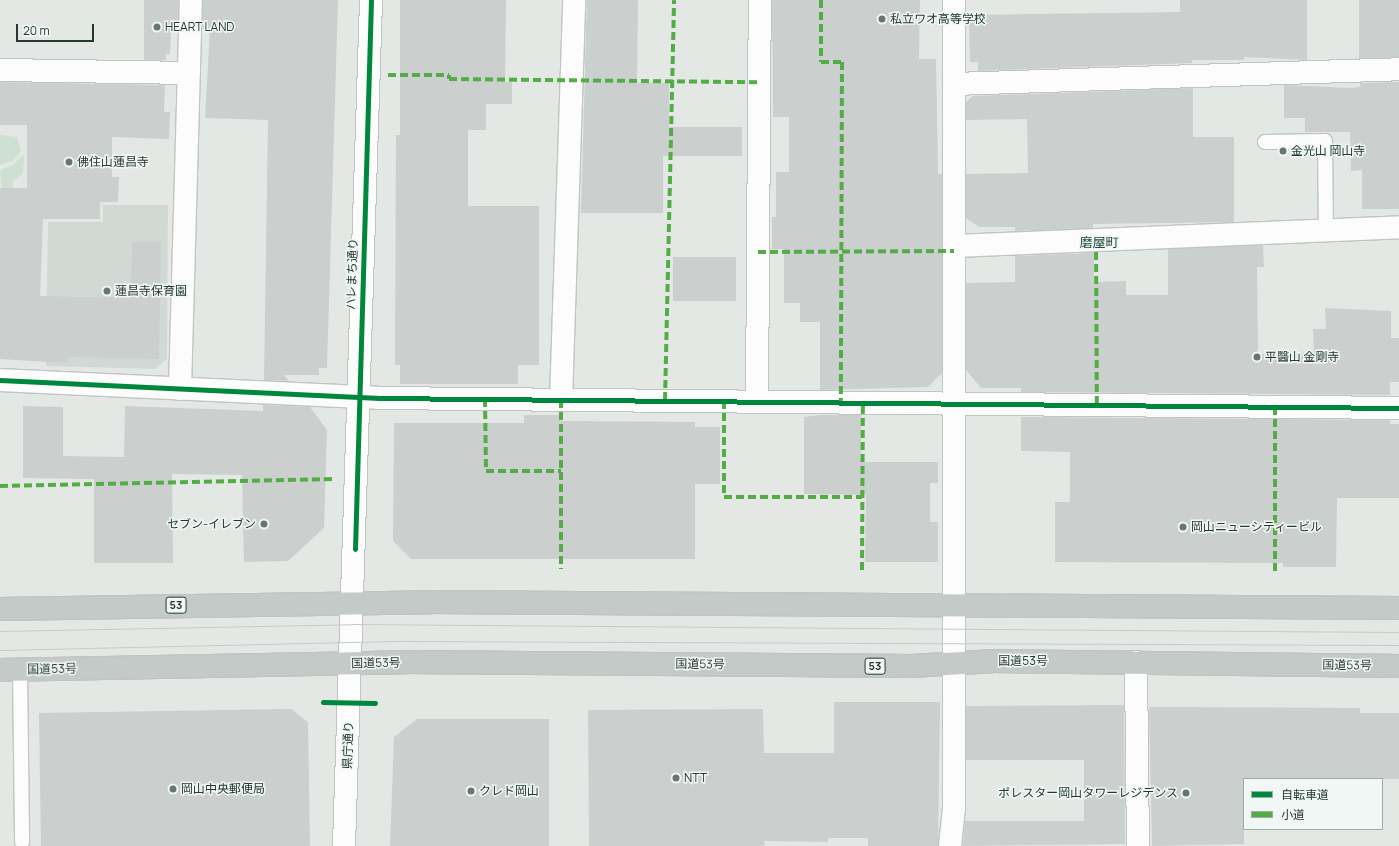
<!DOCTYPE html>
<meta charset="utf-8">
<style>
body{margin:0}
#map{position:relative;width:1399px;height:846px;overflow:hidden;background:#e3e8e5;font-family:Manrope,"Noto Sans JP",sans-serif}
div>[style]{position:absolute}
.built>*{inset:0;background:#d2d9d5}
.green>*{inset:0;background:#cee0d1}
.building>*{inset:0;background:#cbcfcd;transform-origin:0 0}
.roads{filter:drop-shadow(1px 0 #c0c5c2) drop-shadow(-1px 0 #c0c5c2) drop-shadow(0 1px #c0c5c2) drop-shadow(0 -1px #c0c5c2)}
.service>*{height:14px;margin:-7px;padding:0 7px;transform-origin:7px;border-radius:7px;background:#fbfcfb}
.minor>*{height:22px;margin:-11px;padding:0 11px;transform-origin:11px;border-radius:11px;background:#fbfcfb}
.tertiary>*{height:22px;margin:-11px;padding:0 11px;transform-origin:11px;border-radius:11px;background:#fbfcfb}
.trunk>*{height:22px;margin:-11px;padding:0 11px;transform-origin:11px;border-radius:11px;background:#c4cac8}
.tram>*{height:1px;margin:-0.5px;padding:0 0.5px;transform-origin:0.5px;border-radius:0.5px;background:#c7cac9}
.quiet>*{height:4px;margin-top:-2px;transform-origin:0;background:repeating-linear-gradient(90deg,#53ac45 0 8px,transparent 0 12px)}
.cycleway>*{height:5px;margin:-2.5px;padding:0 2.5px;transform-origin:2.5px;border-radius:2.5px;background:#00873e}
.dots>*{width:11px;height:11px;translate:-50% -50%;box-sizing:border-box;border:2px solid #f1f7f4;border-radius:50%}
span{translate:-50% -50%;white-space:nowrap;text-align:center;line-height:1.15;-webkit-text-stroke:3px #f1f7f4;paint-order:stroke}
.shield-label span{padding:1px 3px;background:#f1f7f4;border:1px solid;border-radius:3px;-webkit-text-stroke-width:0}
.shield-label{font-size:11px;color:#233931;font-weight:700}
.poi-label{font-size:12px;color:#233931}
.left{translate:0 -50%;text-align:left}
.right{translate:-100% -50%;text-align:right}
.street-label{font-size:12px;color:#233931}
.neighbourhood-label{font-size:13px;color:#214a3c}
.legend{position:absolute;left:1243px;top:778px;width:140px;height:52px;box-sizing:border-box;background:#f1f7f4;border:1px solid #9faba6;margin:0;padding:5px 7px;list-style:none;font-size:12px;color:#233931}
.legend li{display:flex;align-items:center;gap:8px;height:20px}
.legend b{width:20px;border:1px solid #9faba6}
.scale{position:absolute;left:16px;top:24px;width:78px;height:18px;box-sizing:border-box;border:2px solid #233931;border-top:0;padding-left:5px;font-size:12px;line-height:14px;white-space:nowrap;color:#233931;-webkit-text-stroke:3px #f1f7f4;paint-order:stroke}
</style>
<div id="map">
<div class="built">
<i style="clip-path:polygon(103px 205px,168px 205px,167px 359px,155px 369px,46px 366px,48px 222px,103px 222px)"></i>
</div>
<div class="green">
<i style="clip-path:polygon(0 135px,17px 137px,21px 151px,13px 161px,0 165px)"></i>
<i style="clip-path:polygon(24px 154px,23px 174px,13px 181px,12px 196px,4px 209px,0 170px,13px 165px)"></i>
</div>
<div class="building">
<i style="clip-path:polygon(144px 0,178px 0,178px 29px,171px 29px,170px 54px,166px 54px,166px 60px,144px 60px)"></i>
<i style="clip-path:polygon(203px 0,338px 0,327px 368px,319px 368px,319px 375px,284px 375px,289px 381px,264px 380px,268px 120px,205px 118px,210px 29px,203px 29px)"></i>
<i style="clip-path:polygon(400px 0,506px 0,505px 82px,512px 82px,512px 104px,486px 104px,486px 130px,468px 130px,468px 206px,539px 206px,539px 365px,518px 365px,518px 384px,400px 384px,400px 365px,395px 365px,396px 135px,400px 135px)"></i>
<i style="clip-path:polygon(587px 0,638px 0,637px 83px,669px 83px,669px 127px,742px 127px,742px 156px,663px 156px,663px 213px,581px 213px)"></i>
<i style="clip-path:polygon(772px 0,920px 0,919px 59px,936px 59px,938px 174px,942px 174px,942px 373px,928px 387px,820px 390px,820px 322px,800px 322px,800px 303px,784px 303px,784px 249px,772px 249px,772px 217px,776px 217px,776px 172px,789px 172px,789px 117px,773px 117px)"></i>
<i style="clip-path:polygon(1180px 0,1307px 0,1307px 60px,1244px 57px,1244px 60px,1192px 60px,1192px 63px,978px 71px,978px 62px,970px 62px,969px 15px,1180px 12px)"></i>
<i style="left:1359px;top:0;width:40px;height:58px"></i>
<i style="clip-path:polygon(0 82px,165px 85px,164px 112px,170px 112px,169px 139px,112px 137px,112px 177px,119px 177px,118px 202px,100px 202px,100px 219px,43px 219px,40px 296px,131px 298px,132px 242px,161px 242px,159px 359px,68px 357px,68px 362px,48px 362px,0 359px,0 188px,27px 188px,27px 125px,0 125px)"></i>
<i style="clip-path:polygon(1399px 82px,1399px 209px,1362px 209px,1362px 170px,1351px 171px,1350px 132px,1305px 132px,1305px 118px,1284px 118px,1284px 85px,1350px 88px,1360px 87px,1360px 83px)"></i>
<i style="clip-path:polygon(1193px 88px,1193px 137px,1234px 137px,1234px 222px,1093px 224px,1093px 228px,1015px 231px,1015px 227px,979px 227px,966px 218px,966px 174px,1028px 173px,1027px 119px,966px 120px,966px 102px,973px 96px)"></i>
<i style="clip-path:polygon(1263px 245px,1264px 267px,1257px 267px,1258px 354px,1314px 353px,1313px 329px,1326px 329px,1325px 308px,1391px 311px,1391px 338px,1399px 338px,1399px 382px,1390px 382px,1390px 395px,1021px 392px,1021px 388px,981px 388px,966px 370px,966px 283px,1015px 282px,1015px 256px,1094px 253px,1094px 282px,1126px 281px,1126px 295px,1168px 295px,1168px 249px)"></i>
<i style="left:673px;top:257px;width:63px;height:44px"></i>
<i style="clip-path:polygon(263px 405px,310px 407px,327px 430px,324px 528px,288px 561px,244px 562px,242px 475px,172px 474px,173px 563px,94px 563px,94px 479px,23px 478px,23px 406px,63px 407px,63px 456px,124px 457px,125px 406px,263px 411px)"></i>
<i style="clip-path:polygon(524px 415px,560px 415px,560px 421px,695px 422px,695px 427px,720px 427px,720px 484px,695px 484px,695px 559px,411px 559px,393px 541px,394px 423px,524px 423px)"></i>
<i style="clip-path:polygon(820px 415px,861px 415px,861px 462px,938px 462px,938px 483px,930px 483px,930px 522px,938px 522px,938px 562px,865px 562px,866px 495px,804px 494px,804px 417px)"></i>
<i style="clip-path:polygon(1021px 417px,1390px 420px,1390px 424px,1399px 424px,1399px 498px,1337px 498px,1336px 567px,1283px 567px,1283px 563px,1055px 562px,1055px 502px,1070px 502px,1070px 452px,1021px 451px)"></i>
<i style="clip-path:polygon(834px 702px,940px 702px,938px 846px,868px 846px,868px 838px,828px 838px,828px 842px,764px 841px,765px 846px,589px 846px,588px 710px,763px 709px,764px 753px,834px 753px)"></i>
<i style="clip-path:polygon(1124px 705px,1125px 844px,963px 846px,965px 821px,1084px 821px,1084px 760px,966px 760px,966px 706px)"></i>
<i style="clip-path:polygon(1149px 707px,1360px 708px,1360px 713px,1399px 713px,1399px 779px,1244px 779px,1244px 844px,1152px 846px)"></i>
<i style="clip-path:polygon(291px 709px,308px 722px,310px 846px,41px 846px,39px 713px)"></i>
<i style="clip-path:polygon(417px 719px,549px 719px,549px 846px,390px 846px,394px 737px)"></i>
</div>
<div class="roads">
<div class="service">
<i style="left:1265px;top:142px;width:60px;rotate:-1deg"></i>
<i style="left:1325px;top:141px;width:89px;rotate:89.4deg"></i>
<i style="left:20px;top:670px;width:172px;rotate:89.3deg"></i>
</div>
<div class="minor">
<i style="left:0;top:70px;width:189px;rotate:0.9deg"></i>
<i style="left:954px;top:84px;width:445px;rotate:-1.9deg"></i>
<i style="left:954px;top:246px;width:445px;rotate:-2.4deg"></i>
<i style="left:0;top:380px;width:378px;rotate:2.7deg"></i>
<i style="left:378px;top:398px;width:1021px;rotate:0.56deg"></i>
<i style="left:180px;top:389px;width:389px;rotate:-88.4deg"></i>
<i style="left:561px;top:400px;width:400px;rotate:-88.1deg"></i>
<i style="left:757px;top:401px;width:401px;rotate:-89.6deg"></i>
<i style="left:1136px;top:662px;width:184px;rotate:89.4deg"></i>
<i style="left:950px;top:846px;width:37px;rotate:-84deg"></i>
<i style="left:954px;top:809px;width:809px;rotate:-90deg"></i>
</div>
<div class="tertiary">
<i style="left:344px;top:846px;width:846px;rotate:-88.17deg"></i>
</div>
<div class="trunk">
<i style="left:0;top:609px;width:432px;rotate:-0.9deg"></i>
<i style="left:432px;top:602px;width:967px;rotate:0.36deg"></i>
<i style="left:0;top:670px;width:406px;rotate:-1.1deg"></i>
<i style="left:406px;top:662px;width:506px;rotate:0.45deg"></i>
<i style="left:912px;top:666px;width:83px;rotate:-3.4deg"></i>
<i style="left:995px;top:661px;width:404px;rotate:0.7deg"></i>
</div>
</div>
<div class="tram">
<i style="left:0;top:631px;width:352px;rotate:-1.1deg"></i>
<i style="left:352px;top:624px;width:1047px;rotate:0.44deg"></i>
<i style="left:0;top:650px;width:406px;rotate:-1.3deg"></i>
<i style="left:406px;top:641px;width:993px;rotate:0.23deg"></i>
</div>
<div class="quiet">
<i style="left:821px;top:0;width:62px;rotate:90deg"></i>
<i style="left:821px;top:62px;width:21px"></i>
<i style="left:842px;top:62px;width:340px;rotate:90.2deg"></i>
<i style="left:388px;top:75px;width:61px"></i>
<i style="left:449px;top:75px;width:4px;rotate:90deg"></i>
<i style="left:449px;top:79px;width:310px;rotate:0.6deg"></i>
<i style="left:1096px;top:240px;width:166px;rotate:89.7deg"></i>
<i style="left:758px;top:252px;width:196px;rotate:-0.3deg"></i>
<i style="left:485px;top:399px;width:72px;rotate:89.2deg"></i>
<i style="left:486px;top:471px;width:75px"></i>
<i style="left:561px;top:400px;width:169px;rotate:90deg"></i>
<i style="left:665px;top:400px;width:400px;rotate:-88.7deg"></i>
<i style="left:724px;top:401px;width:96px;rotate:90deg"></i>
<i style="left:724px;top:497px;width:138px"></i>
<i style="left:1275px;top:407px;width:165px;rotate:90deg"></i>
<i style="left:0;top:486px;width:335px;rotate:-1.2deg"></i>
<i style="left:862px;top:570px;width:167px;rotate:-89.7deg"></i>
</div>
<div class="cycleway">
<i style="left:0;top:380px;width:378px;rotate:2.7deg"></i>
<i style="left:378px;top:398px;width:1021px;rotate:0.56deg"></i>
<i style="left:355px;top:549px;width:549px;rotate:-88.33deg"></i>
<i style="left:323px;top:702px;width:52px;rotate:1.1deg"></i>
</div>
<div class="dots">
<i style="left:882px;top:19px;background:#667670"></i>
<i style="left:157px;top:27px;background:#667670"></i>
<i style="left:1283px;top:151px;background:#667670"></i>
<i style="left:69px;top:162px;background:#667670"></i>
<i style="left:107px;top:291px;background:#667670"></i>
<i style="left:1257px;top:357px;background:#667670"></i>
<i style="left:264px;top:524px;background:#667670"></i>
<i style="left:1183px;top:527px;background:#667670"></i>
<i style="left:676px;top:778px;background:#667670"></i>
<i style="left:173px;top:789px;background:#667670"></i>
<i style="left:471px;top:791px;background:#667670"></i>
<i style="left:1186px;top:793px;background:#667670"></i>
</div>
<div class="shield-label">
<span style="left:176px;top:605px">53</span>
<span style="left:875px;top:666px">53</span>
</div>
<div class="poi-label">
<span class="left" style="left:890px;top:19px">私立ワオ高等学校</span>
<span class="left" style="left:165px;top:27px">HEART LAND</span>
<span class="left" style="left:1291px;top:151px">金光山 岡山寺</span>
<span class="left" style="left:77px;top:162px">佛住山蓮昌寺</span>
<span class="left" style="left:115px;top:291px">蓮昌寺保育園</span>
<span class="left" style="left:1265px;top:357px">平醫山 金剛寺</span>
<span class="right" style="left:256px;top:524px">セブン-イレブン</span>
<span class="left" style="left:1191px;top:527px">岡山ニューシティービル</span>
<span class="left" style="left:684px;top:778px">NTT</span>
<span class="left" style="left:181px;top:789px">岡山中央郵便局</span>
<span class="left" style="left:479px;top:791px">クレド岡山</span>
<span class="right" style="left:1178px;top:793px">ポレスター岡山タワーレジデンス</span>
</div>
<div class="street-label">
<span style="left:352px;top:274px;rotate:-88deg">ハレまち通り</span>
<span style="left:1023px;top:661px">国道53号</span>
<span style="left:376px;top:663px;rotate:-1deg">国道53号</span>
<span style="left:700px;top:664px;rotate:1deg">国道53号</span>
<span style="left:1347px;top:665px;rotate:1deg">国道53号</span>
<span style="left:52px;top:669px;rotate:-1deg">国道53号</span>
<span style="left:348px;top:745px;rotate:-88deg">県庁通り</span>
</div>
<div class="neighbourhood-label">
<span style="left:1099px;top:242px">磨屋町</span>
</div>
<ul class="legend">
<li><b style="height:5px;background:#00873e"></b>自転車道</li>
<li><b style="height:5px;background:#53ac45"></b>小道</li>
</ul>
<div class="scale">20 m</div>
</div>
